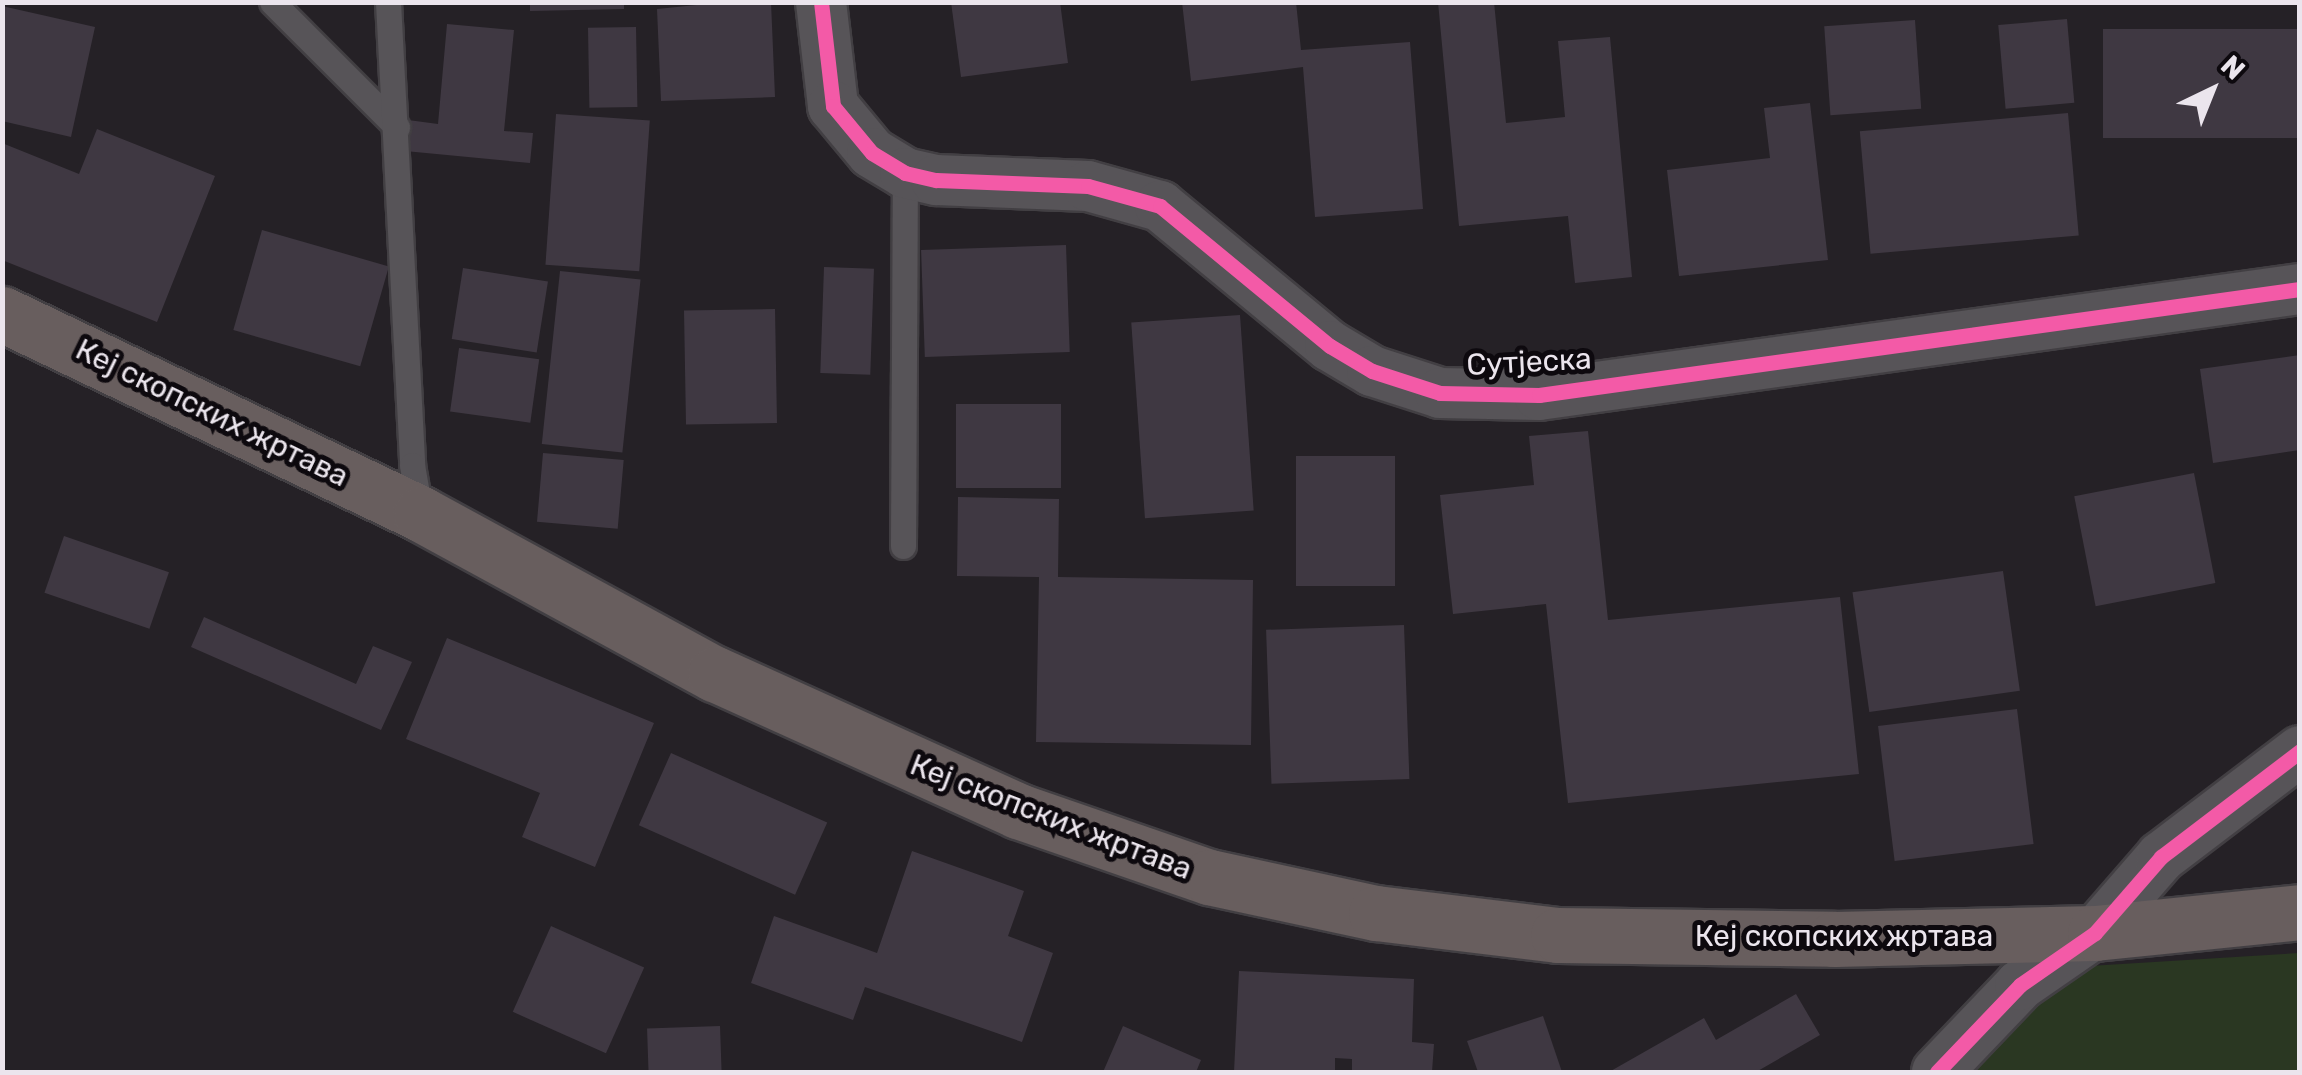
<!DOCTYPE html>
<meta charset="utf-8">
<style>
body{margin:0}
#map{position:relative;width:2302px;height:1075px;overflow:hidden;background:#252126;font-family:Rubik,sans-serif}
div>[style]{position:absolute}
.green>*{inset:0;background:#2a3722}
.building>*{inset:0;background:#3f3842;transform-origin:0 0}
.roads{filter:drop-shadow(2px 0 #423f43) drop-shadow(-2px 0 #423f43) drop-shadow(0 2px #423f43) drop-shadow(0 -2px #423f43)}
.service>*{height:25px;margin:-12.5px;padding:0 12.5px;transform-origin:12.5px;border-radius:12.5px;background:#575458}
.minor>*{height:50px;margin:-25px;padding:0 25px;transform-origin:25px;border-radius:25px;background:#575458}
.primary>*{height:55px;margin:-27.5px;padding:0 27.5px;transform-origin:27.5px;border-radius:27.5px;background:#685e5e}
.cycleway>*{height:15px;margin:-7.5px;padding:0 7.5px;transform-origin:7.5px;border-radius:7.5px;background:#f35aa7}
span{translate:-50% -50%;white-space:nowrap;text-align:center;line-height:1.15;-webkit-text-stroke:10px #0d090e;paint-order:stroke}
.street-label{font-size:30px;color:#ebe5ed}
.frame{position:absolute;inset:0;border:5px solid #ebe5ed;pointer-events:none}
.north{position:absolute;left:2162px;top:40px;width:100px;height:100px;-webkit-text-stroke:8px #0d090e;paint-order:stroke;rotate:43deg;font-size:28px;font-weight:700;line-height:40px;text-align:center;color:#ebe5ed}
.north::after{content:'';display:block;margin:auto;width:35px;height:45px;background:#ebe5ed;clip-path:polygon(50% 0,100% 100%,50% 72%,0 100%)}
</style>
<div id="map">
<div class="green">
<i style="clip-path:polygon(2299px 953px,2299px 1072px,1937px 1072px,2057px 968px)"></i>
</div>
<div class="building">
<i style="clip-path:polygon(530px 2px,624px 2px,624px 9px,530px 11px)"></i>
<i style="clip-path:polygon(726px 2px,771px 2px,775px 97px,661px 101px,657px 9px)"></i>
<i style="clip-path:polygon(951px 2px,1060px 2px,1068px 63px,961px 77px)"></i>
<i style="clip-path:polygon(1182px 2px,1296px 2px,1301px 50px,1410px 42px,1423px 209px,1315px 217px,1303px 67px,1191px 81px)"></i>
<i style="clip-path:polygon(1438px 2px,1494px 2px,1506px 123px,1565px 117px,1558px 41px,1610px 37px,1632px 277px,1575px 283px,1568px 216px,1459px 226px)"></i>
<i style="clip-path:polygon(2px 6px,95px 27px,71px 137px,2px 121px)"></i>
<i style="left:2067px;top:19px;width:84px;height:69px;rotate:85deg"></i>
<i style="left:1915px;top:20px;width:89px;height:91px;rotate:86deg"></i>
<i style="clip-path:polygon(447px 24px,514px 30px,504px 131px,533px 133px,530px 163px,405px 151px,408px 120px,438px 124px)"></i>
<i style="left:636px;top:27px;width:80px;height:48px;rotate:89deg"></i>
<i style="left:2300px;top:29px;width:109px;height:197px;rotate:90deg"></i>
<i style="clip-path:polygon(1810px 103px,1828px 260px,1679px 276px,1667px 170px,1770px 158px,1764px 108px)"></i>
<i style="left:2068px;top:113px;width:123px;height:209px;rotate:85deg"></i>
<i style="left:556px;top:114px;width:94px;height:151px;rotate:4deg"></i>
<i style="clip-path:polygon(97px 129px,215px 176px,157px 322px,2px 260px,2px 143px,79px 174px)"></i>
<i style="left:262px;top:230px;width:132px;height:104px;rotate:16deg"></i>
<i style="left:1066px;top:245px;width:107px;height:145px;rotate:88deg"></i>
<i style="left:824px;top:267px;width:50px;height:106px;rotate:2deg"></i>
<i style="left:463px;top:268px;width:86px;height:72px;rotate:9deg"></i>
<i style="left:560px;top:271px;width:81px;height:174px;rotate:6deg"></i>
<i style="left:775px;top:309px;width:114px;height:91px;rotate:89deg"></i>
<i style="left:1240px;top:315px;width:196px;height:109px;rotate:86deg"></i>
<i style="left:459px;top:348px;width:81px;height:64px;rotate:8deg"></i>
<i style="clip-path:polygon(2300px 355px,2300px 450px,2213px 463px,2200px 369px)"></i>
<i style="left:956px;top:404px;width:105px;height:84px"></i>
<i style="clip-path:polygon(1588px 431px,1608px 620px,1840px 597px,1859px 774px,1568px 803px,1546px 604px,1453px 614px,1440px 495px,1534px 485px,1529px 436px)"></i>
<i style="left:543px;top:453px;width:81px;height:69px;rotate:5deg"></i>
<i style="left:1296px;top:456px;width:99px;height:130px"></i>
<i style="left:2194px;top:473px;width:112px;height:122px;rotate:79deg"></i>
<i style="clip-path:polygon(958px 497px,1059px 499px,1058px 577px,1253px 580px,1251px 745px,1036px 742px,1039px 577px,957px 576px)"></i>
<i style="left:64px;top:536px;width:111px;height:60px;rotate:19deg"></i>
<i style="left:2003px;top:571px;width:121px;height:152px;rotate:82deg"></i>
<i style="clip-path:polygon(204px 617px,356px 684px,373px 646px,412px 662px,381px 730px,191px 647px)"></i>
<i style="left:1404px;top:625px;width:154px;height:138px;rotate:88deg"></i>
<i style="clip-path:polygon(447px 638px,654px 723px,595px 867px,522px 837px,540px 793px,406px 739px)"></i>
<i style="left:2017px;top:709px;width:136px;height:140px;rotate:83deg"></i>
<i style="left:671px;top:753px;width:171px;height:79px;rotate:24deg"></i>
<i style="clip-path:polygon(912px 851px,1024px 891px,1008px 936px,1053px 953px,1022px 1042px,865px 987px,853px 1020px,751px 983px,774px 916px,877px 953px)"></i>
<i style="left:551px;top:926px;width:102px;height:94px;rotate:24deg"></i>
<i style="clip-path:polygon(1239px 971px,1414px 979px,1412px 1042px,1434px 1044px,1432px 1072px,1352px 1072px,1352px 1059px,1335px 1058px,1335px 1072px,1234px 1072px)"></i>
<i style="clip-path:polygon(1796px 994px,1820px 1035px,1756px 1072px,1609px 1072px,1704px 1018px,1716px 1040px)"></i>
<i style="clip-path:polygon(1543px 1016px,1562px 1072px,1478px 1072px,1467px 1041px)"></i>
<i style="left:720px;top:1026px;width:46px;height:73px;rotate:88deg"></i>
<i style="clip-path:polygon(1123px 1026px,1201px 1060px,1196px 1072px,1103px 1072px)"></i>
</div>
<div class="roads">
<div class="service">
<i style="left:272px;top:2px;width:177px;rotate:45deg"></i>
<i style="left:388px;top:2px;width:464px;rotate:87deg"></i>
<i style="left:412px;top:465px;width:47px;rotate:80.1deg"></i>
<i style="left:903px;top:546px;width:373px;rotate:-89.7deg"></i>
</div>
<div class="minor">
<i style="left:821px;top:2px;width:105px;rotate:83.4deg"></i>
<i style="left:833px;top:106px;width:61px;rotate:50.3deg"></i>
<i style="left:872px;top:153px;width:39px;rotate:31deg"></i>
<i style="left:905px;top:173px;width:32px;rotate:13deg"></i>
<i style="left:936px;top:180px;width:152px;rotate:2.3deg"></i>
<i style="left:1088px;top:186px;width:75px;rotate:15.5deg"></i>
<i style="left:1160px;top:206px;width:220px;rotate:39.5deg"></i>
<i style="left:1330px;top:346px;width:49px;rotate:30.8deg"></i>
<i style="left:1372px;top:371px;width:71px;rotate:17.9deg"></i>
<i style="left:1440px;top:393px;width:99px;rotate:1.2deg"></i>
<i style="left:1539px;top:395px;width:768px;rotate:-7.93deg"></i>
<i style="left:1937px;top:1072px;width:120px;rotate:-46.3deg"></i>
<i style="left:2020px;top:985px;width:91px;rotate:-34.7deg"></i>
<i style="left:2095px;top:933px;width:101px;rotate:-49deg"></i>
<i style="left:2161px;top:857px;width:175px;rotate:-37.3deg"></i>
</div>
<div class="primary">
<i style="left:2px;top:314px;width:464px;rotate:25.5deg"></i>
<i style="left:421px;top:514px;width:335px;rotate:28.6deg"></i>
<i style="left:715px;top:674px;width:333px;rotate:24.3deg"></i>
<i style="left:1018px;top:811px;width:202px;rotate:19.1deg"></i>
<i style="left:1209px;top:877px;width:171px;rotate:12.2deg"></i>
<i style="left:1376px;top:913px;width:183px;rotate:6.9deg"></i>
<i style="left:1558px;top:935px;width:276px;rotate:0.8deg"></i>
<i style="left:1834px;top:939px;width:261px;rotate:-1.3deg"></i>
<i style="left:2095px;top:933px;width:206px;rotate:-5.8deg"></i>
</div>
</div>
<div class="cycleway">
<i style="left:821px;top:2px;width:105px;rotate:83.4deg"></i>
<i style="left:833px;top:106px;width:61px;rotate:50.3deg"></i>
<i style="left:872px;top:153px;width:39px;rotate:31deg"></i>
<i style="left:905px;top:173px;width:32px;rotate:13deg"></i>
<i style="left:936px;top:180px;width:152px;rotate:2.3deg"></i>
<i style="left:1088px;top:186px;width:75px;rotate:15.5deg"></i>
<i style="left:1160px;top:206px;width:220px;rotate:39.5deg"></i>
<i style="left:1330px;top:346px;width:49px;rotate:30.8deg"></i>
<i style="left:1372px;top:371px;width:71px;rotate:17.9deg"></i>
<i style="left:1440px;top:393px;width:99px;rotate:1.2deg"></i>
<i style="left:1539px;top:395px;width:768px;rotate:-7.93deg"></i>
<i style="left:1937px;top:1072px;width:120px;rotate:-46.3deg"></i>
<i style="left:2020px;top:985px;width:91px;rotate:-34.7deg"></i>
<i style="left:2095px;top:933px;width:101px;rotate:-49deg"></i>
<i style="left:2161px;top:857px;width:175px;rotate:-37.3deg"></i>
</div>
<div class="street-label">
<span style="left:1529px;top:362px;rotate:-3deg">Сутјеска</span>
<span style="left:212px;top:413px;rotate:26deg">Кеј скопских жртава</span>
<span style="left:1051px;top:817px;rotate:21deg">Кеј скопских жртава</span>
<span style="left:1844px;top:936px">Кеј скопских жртава</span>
</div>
<div class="frame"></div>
<div class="north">N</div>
</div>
